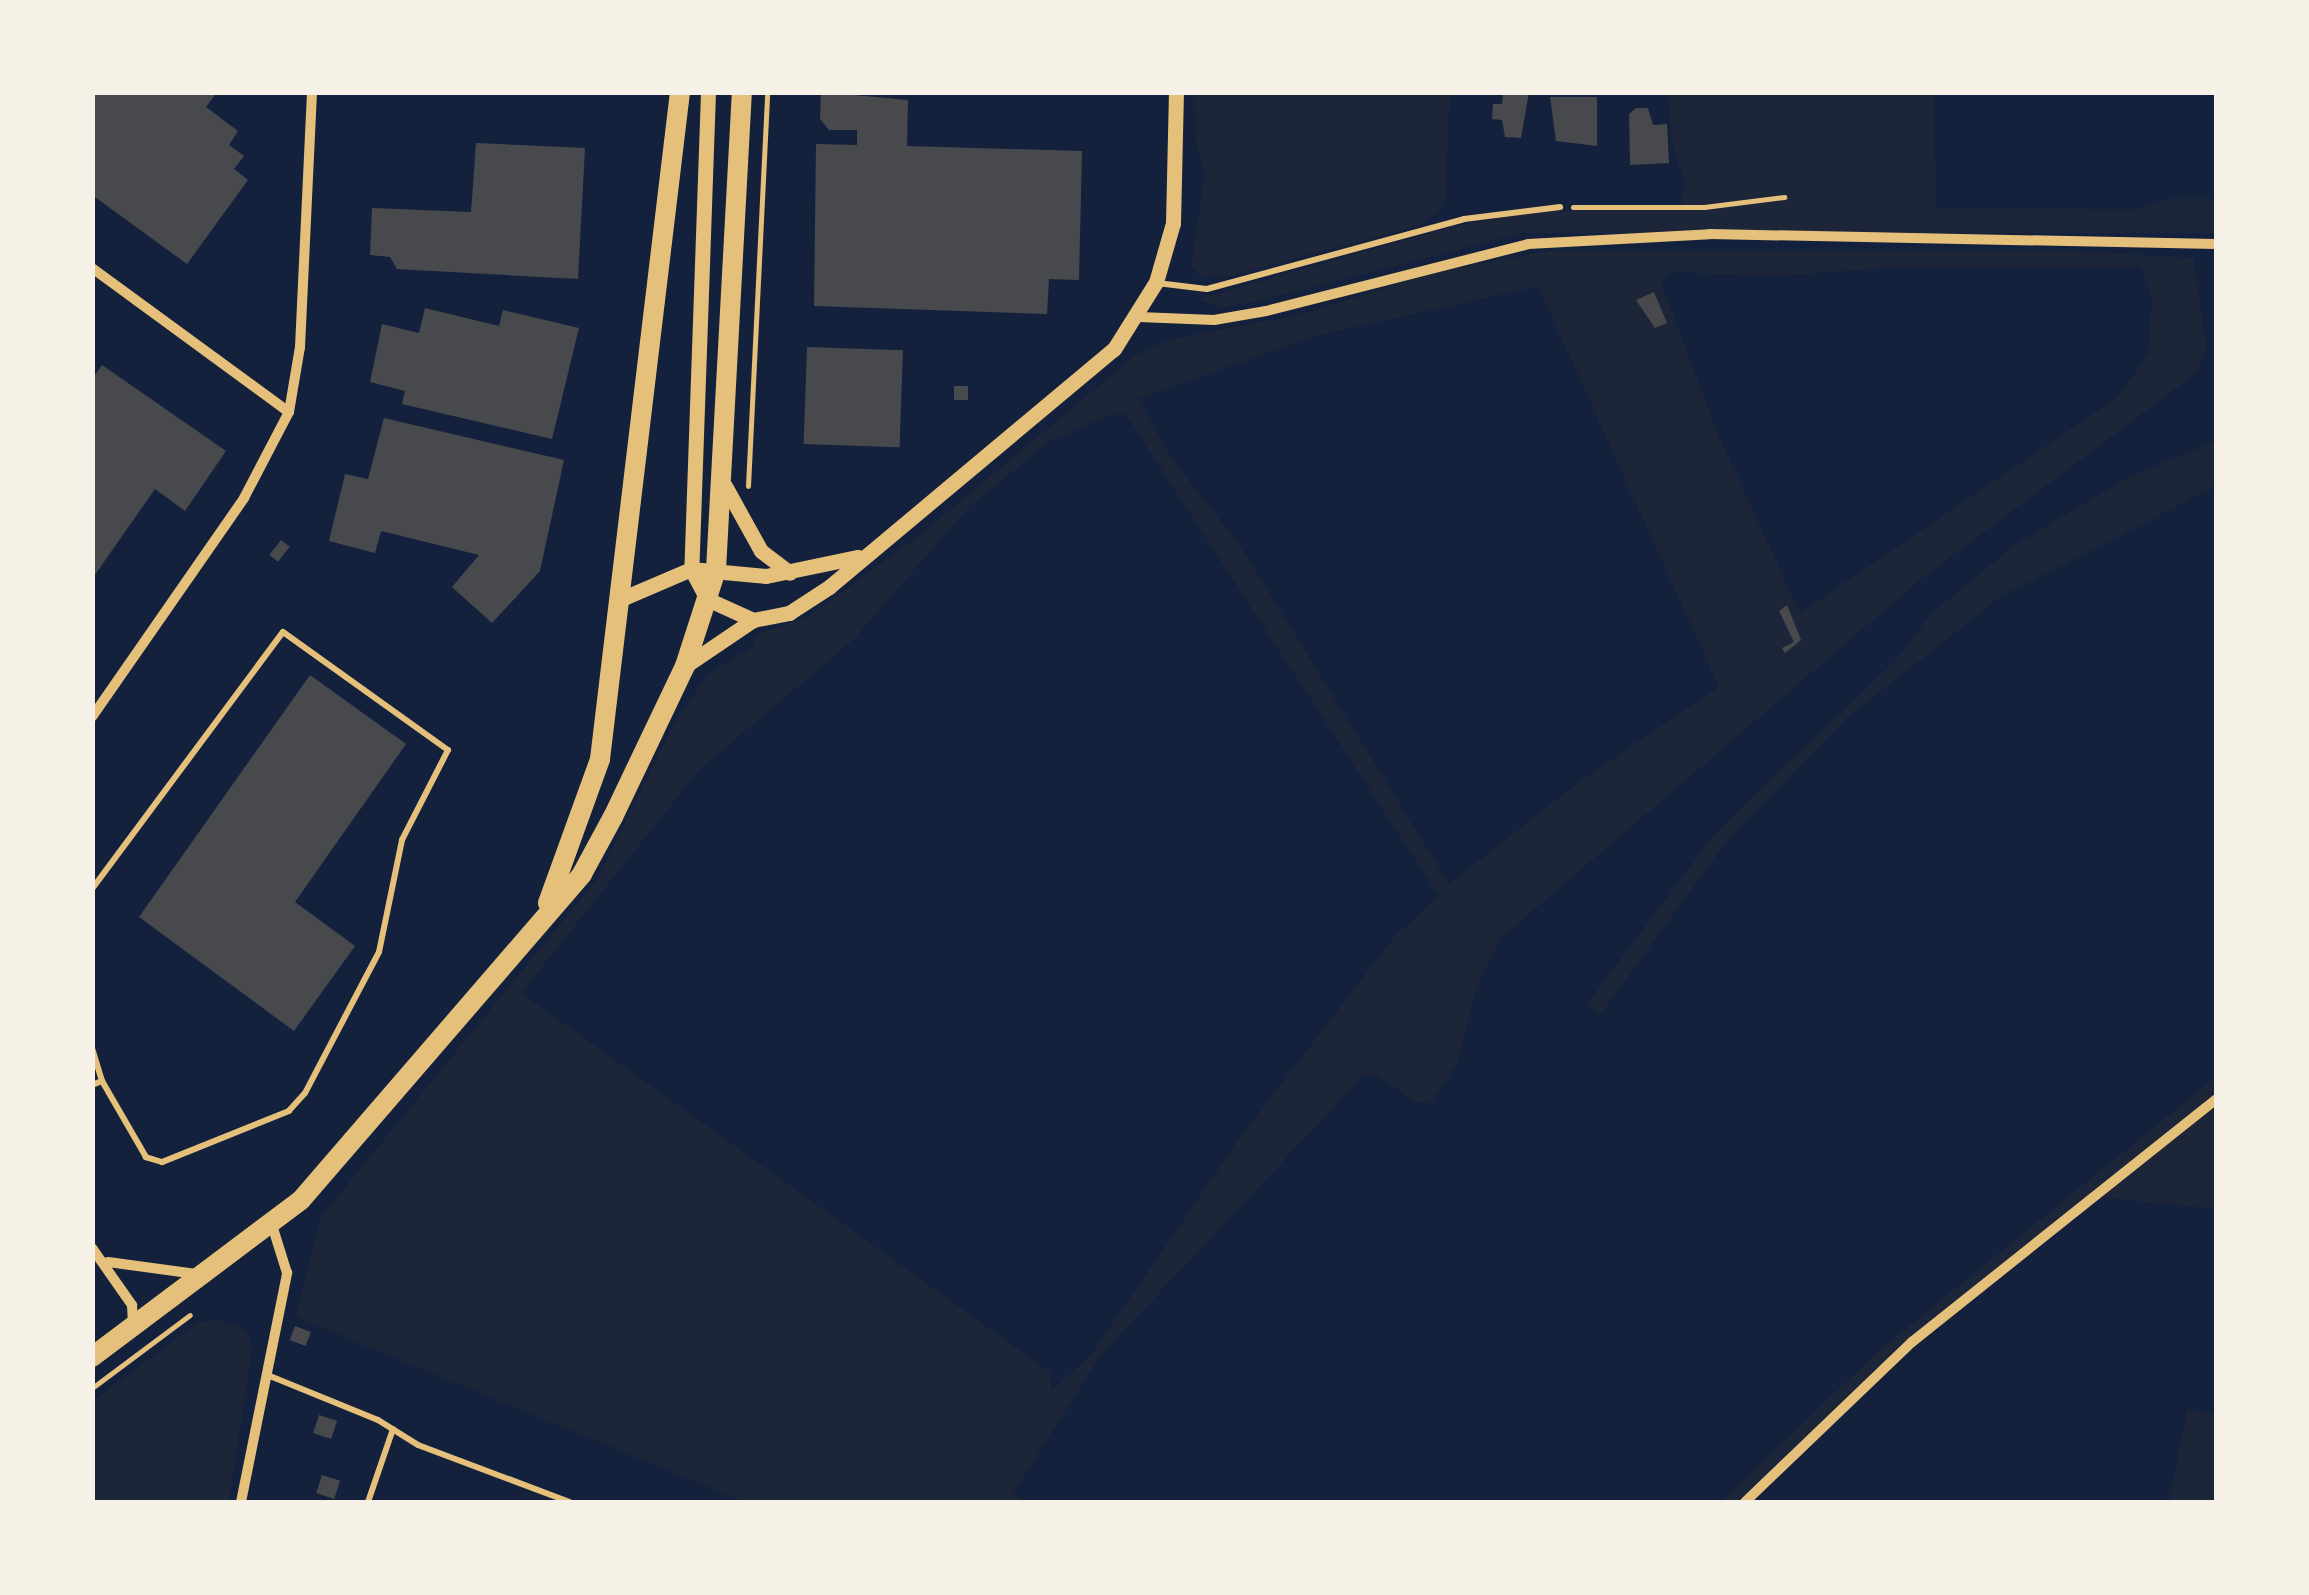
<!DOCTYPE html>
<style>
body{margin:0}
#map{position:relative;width:2309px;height:1595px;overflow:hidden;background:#14213d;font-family:Mulish,sans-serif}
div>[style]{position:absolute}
.green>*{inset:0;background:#1d2539}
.building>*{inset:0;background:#48494c;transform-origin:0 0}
.path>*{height:5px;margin:-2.5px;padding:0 2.5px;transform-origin:2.5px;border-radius:2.5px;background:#e5c07b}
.service>*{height:6px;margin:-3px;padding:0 3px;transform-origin:3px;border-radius:3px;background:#e5c07b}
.minor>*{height:10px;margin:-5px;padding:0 5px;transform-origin:5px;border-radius:5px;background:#e5c07b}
.tertiary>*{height:15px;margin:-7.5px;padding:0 7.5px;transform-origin:7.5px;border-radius:7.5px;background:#e5c07b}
.primary>*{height:20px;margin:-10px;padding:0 10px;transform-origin:10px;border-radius:10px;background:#e5c07b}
span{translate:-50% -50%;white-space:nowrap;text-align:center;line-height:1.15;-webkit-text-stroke:10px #f6f1e7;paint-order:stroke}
.frame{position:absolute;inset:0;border:95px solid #f6f1e7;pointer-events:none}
</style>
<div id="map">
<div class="green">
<i style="clip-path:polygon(1195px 93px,1450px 93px,1445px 200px,1438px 213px,1417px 226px,1230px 276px,1200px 277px,1191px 264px,1205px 174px,1196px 145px)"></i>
<i style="clip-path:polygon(1668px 93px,1933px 93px,1937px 208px,2134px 209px,2165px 199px,2216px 199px,2216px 233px,1523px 233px,1253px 302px,1223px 307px,1198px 299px,1452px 227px,1532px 212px,1681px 206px,1685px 184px,1672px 144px)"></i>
<i style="clip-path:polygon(evenodd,1548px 251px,2072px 251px,2193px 258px,2207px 350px,2195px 374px,1921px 579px,1502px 937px,1478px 983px,1458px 1062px,1431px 1103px,1415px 1102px,1377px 1075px,1363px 1076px,1100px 1356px,1013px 1494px,1028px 1502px,745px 1502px,296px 1317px,321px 1217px,598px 878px,672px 727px,710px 672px,754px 647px,754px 636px,809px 616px,920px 535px,1136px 355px,1169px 340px,1302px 314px,1441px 271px,1548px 251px,1901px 267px,2141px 267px,2152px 298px,2148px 354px,2118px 397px,1800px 613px,1716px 430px,1660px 280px,1672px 272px,1775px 276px,1901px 267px,1548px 251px,1538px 286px,1719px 687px,1583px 779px,1449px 884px,1239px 544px,1171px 458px,1138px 399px,1319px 335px,1538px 286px,1548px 251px,1118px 412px,1126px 415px,1439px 896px,1394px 937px,1239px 1139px,1093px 1352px,1052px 1391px,1050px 1372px,521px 993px,699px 770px,854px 639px,968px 508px,1050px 441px,1118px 412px)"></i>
<i style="clip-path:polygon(2216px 441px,2216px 486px,1999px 598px,1848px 717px,1726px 842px,1600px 1015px,1587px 1004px,1717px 831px,1896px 660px,1931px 614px,2016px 544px,2129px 477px)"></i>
<i style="clip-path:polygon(2216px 1077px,2216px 1092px,1883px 1362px,1736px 1502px,1721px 1502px,1876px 1353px)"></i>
<i style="clip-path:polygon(2216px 1105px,2216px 1209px,2100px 1197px,2132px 1169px)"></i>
<i style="clip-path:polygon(216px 1319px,247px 1331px,252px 1349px,229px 1502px,93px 1502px,93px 1401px,198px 1323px)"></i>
<i style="clip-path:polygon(2187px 1409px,2216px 1415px,2216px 1502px,2169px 1502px)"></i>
</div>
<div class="building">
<i style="clip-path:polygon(92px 92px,217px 92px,206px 107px,238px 131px,229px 145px,244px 156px,234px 169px,248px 180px,187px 264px,92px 195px)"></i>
<i style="clip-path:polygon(821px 92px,908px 100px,907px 146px,1082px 151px,1079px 280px,1049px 279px,1047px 314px,814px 306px,816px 144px,857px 145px,857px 130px,829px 130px,820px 119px)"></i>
<i style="clip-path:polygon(1503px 92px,1529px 92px,1521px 138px,1505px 137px,1502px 120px,1492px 119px,1493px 104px,1502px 104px)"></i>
<i style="clip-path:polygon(1550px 97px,1597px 97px,1597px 146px,1556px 141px)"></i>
<i style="clip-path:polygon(1636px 108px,1648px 108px,1653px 125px,1667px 124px,1669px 163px,1630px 165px,1629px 114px)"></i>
<i style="clip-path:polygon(476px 143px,585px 148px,578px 279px,397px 269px,390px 257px,370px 255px,372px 208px,471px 212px)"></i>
<i style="clip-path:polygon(1654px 292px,1667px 323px,1655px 328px,1636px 300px)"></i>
<i style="clip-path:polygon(425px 308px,499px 326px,503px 310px,579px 328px,552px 439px,402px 404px,405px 391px,370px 382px,382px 324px,419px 333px)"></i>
<i style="left:807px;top:347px;width:96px;height:97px;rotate:2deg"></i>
<i style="clip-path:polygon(102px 365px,226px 451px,185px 511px,155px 489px,92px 579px,92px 379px)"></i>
<i style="left:954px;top:386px;width:14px;height:14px"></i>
<i style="clip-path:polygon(384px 418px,564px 460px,540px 571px,492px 623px,452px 587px,479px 555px,381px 531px,375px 553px,329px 541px,345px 474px,368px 479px)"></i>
<i style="left:281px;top:540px;width:11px;height:19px;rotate:38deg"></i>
<i style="clip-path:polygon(1787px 605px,1801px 640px,1785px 653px,1782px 648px,1794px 642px,1779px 611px)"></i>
<i style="clip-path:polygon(310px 675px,406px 744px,295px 902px,355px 946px,294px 1031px,139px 917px)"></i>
<i style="left:295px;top:1326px;width:17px;height:15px;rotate:21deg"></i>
<i style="left:319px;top:1415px;width:19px;height:19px;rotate:18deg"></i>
<i style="left:322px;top:1475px;width:19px;height:19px;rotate:18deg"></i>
</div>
<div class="path">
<i style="left:1573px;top:207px;width:131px"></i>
<i style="left:1704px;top:207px;width:81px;rotate:-7.1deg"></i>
<i style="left:748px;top:486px;width:394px;rotate:-87.2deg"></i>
<i style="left:92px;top:1388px;width:122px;rotate:-36.7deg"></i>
</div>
<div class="service">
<i style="left:1157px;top:283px;width:50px;rotate:6.8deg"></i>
<i style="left:1207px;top:289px;width:266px;rotate:-15.2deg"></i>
<i style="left:1464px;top:219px;width:97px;rotate:-7.1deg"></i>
<i style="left:92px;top:889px;width:320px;rotate:-53.4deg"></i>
<i style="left:283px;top:632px;width:203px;rotate:35.6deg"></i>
<i style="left:448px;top:750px;width:101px;rotate:117.1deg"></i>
<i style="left:402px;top:840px;width:114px;rotate:101.6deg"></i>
<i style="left:379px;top:952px;width:159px;rotate:117.7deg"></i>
<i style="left:305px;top:1093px;width:24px;rotate:132deg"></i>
<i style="left:289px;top:1111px;width:137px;rotate:158.1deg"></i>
<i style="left:162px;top:1162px;width:17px;rotate:-163deg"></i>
<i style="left:146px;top:1157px;width:88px;rotate:-120.1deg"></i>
<i style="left:102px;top:1081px;width:34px;rotate:-107deg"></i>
<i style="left:92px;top:1085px;width:11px;rotate:-22deg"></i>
<i style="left:265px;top:1374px;width:122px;rotate:22.2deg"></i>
<i style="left:378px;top:1420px;width:47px;rotate:32deg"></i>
<i style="left:418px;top:1445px;width:162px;rotate:20.6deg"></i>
<i style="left:368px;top:1502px;width:77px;rotate:-71.1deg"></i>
</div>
<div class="minor">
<i style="left:92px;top:268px;width:244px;rotate:36.2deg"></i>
<i style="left:1139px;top:317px;width:75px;rotate:2.3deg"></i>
<i style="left:1214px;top:320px;width:53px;rotate:-9.8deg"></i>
<i style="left:1266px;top:311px;width:270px;rotate:-14.3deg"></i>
<i style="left:1528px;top:244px;width:182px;rotate:-3.1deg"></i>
<i style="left:1710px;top:234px;width:506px;rotate:1.13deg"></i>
<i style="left:92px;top:717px;width:267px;rotate:-55.2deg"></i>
<i style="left:244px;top:498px;width:97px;rotate:-62.4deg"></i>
<i style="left:289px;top:412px;width:66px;rotate:-80.4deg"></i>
<i style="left:300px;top:347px;width:255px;rotate:-87.3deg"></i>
<i style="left:92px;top:1248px;width:70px;rotate:54.9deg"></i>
<i style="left:132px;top:1305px;width:22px;rotate:87deg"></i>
<i style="left:108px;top:1262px;width:89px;rotate:7.8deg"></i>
<i style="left:241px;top:1502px;width:234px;rotate:-78.6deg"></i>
<i style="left:287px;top:1273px;width:50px;rotate:-107.4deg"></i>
<i style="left:1745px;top:1502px;width:231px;rotate:-43.8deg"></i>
<i style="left:1912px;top:1342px;width:389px;rotate:-38.6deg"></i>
</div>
<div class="tertiary">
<i style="left:708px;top:92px;width:477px;rotate:92deg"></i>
<i style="left:691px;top:569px;width:34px;rotate:62deg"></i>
<i style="left:707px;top:599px;width:51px;rotate:24.5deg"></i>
<i style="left:725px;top:486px;width:74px;rotate:61deg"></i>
<i style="left:761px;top:551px;width:36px;rotate:37deg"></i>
<i style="left:621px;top:599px;width:76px;rotate:-23.2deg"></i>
<i style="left:691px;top:569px;width:75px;rotate:5.3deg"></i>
<i style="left:766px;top:576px;width:94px;rotate:-11.7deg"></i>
<i style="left:685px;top:666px;width:82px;rotate:-34.1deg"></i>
<i style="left:753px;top:620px;width:37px;rotate:-11deg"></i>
<i style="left:789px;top:613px;width:48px;rotate:-33deg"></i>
<i style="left:829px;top:587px;width:371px;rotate:-39.9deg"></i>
<i style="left:1114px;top:349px;width:79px;rotate:-57.9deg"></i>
<i style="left:1156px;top:282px;width:61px;rotate:-73.9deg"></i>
<i style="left:1173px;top:223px;width:131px;rotate:-88.7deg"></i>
</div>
<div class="primary">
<i style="left:548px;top:903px;width:153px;rotate:-70.1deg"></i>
<i style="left:600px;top:759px;width:672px;rotate:-83.16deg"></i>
<i style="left:92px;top:1357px;width:261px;rotate:-36.9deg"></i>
<i style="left:301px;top:1200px;width:430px;rotate:-49.2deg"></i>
<i style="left:582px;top:874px;width:65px;rotate:-61.5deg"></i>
<i style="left:613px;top:817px;width:167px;rotate:-64.5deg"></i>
<i style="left:685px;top:666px;width:101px;rotate:-72.1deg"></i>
<i style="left:716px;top:570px;width:479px;rotate:-86.9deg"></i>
</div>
<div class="frame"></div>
</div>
